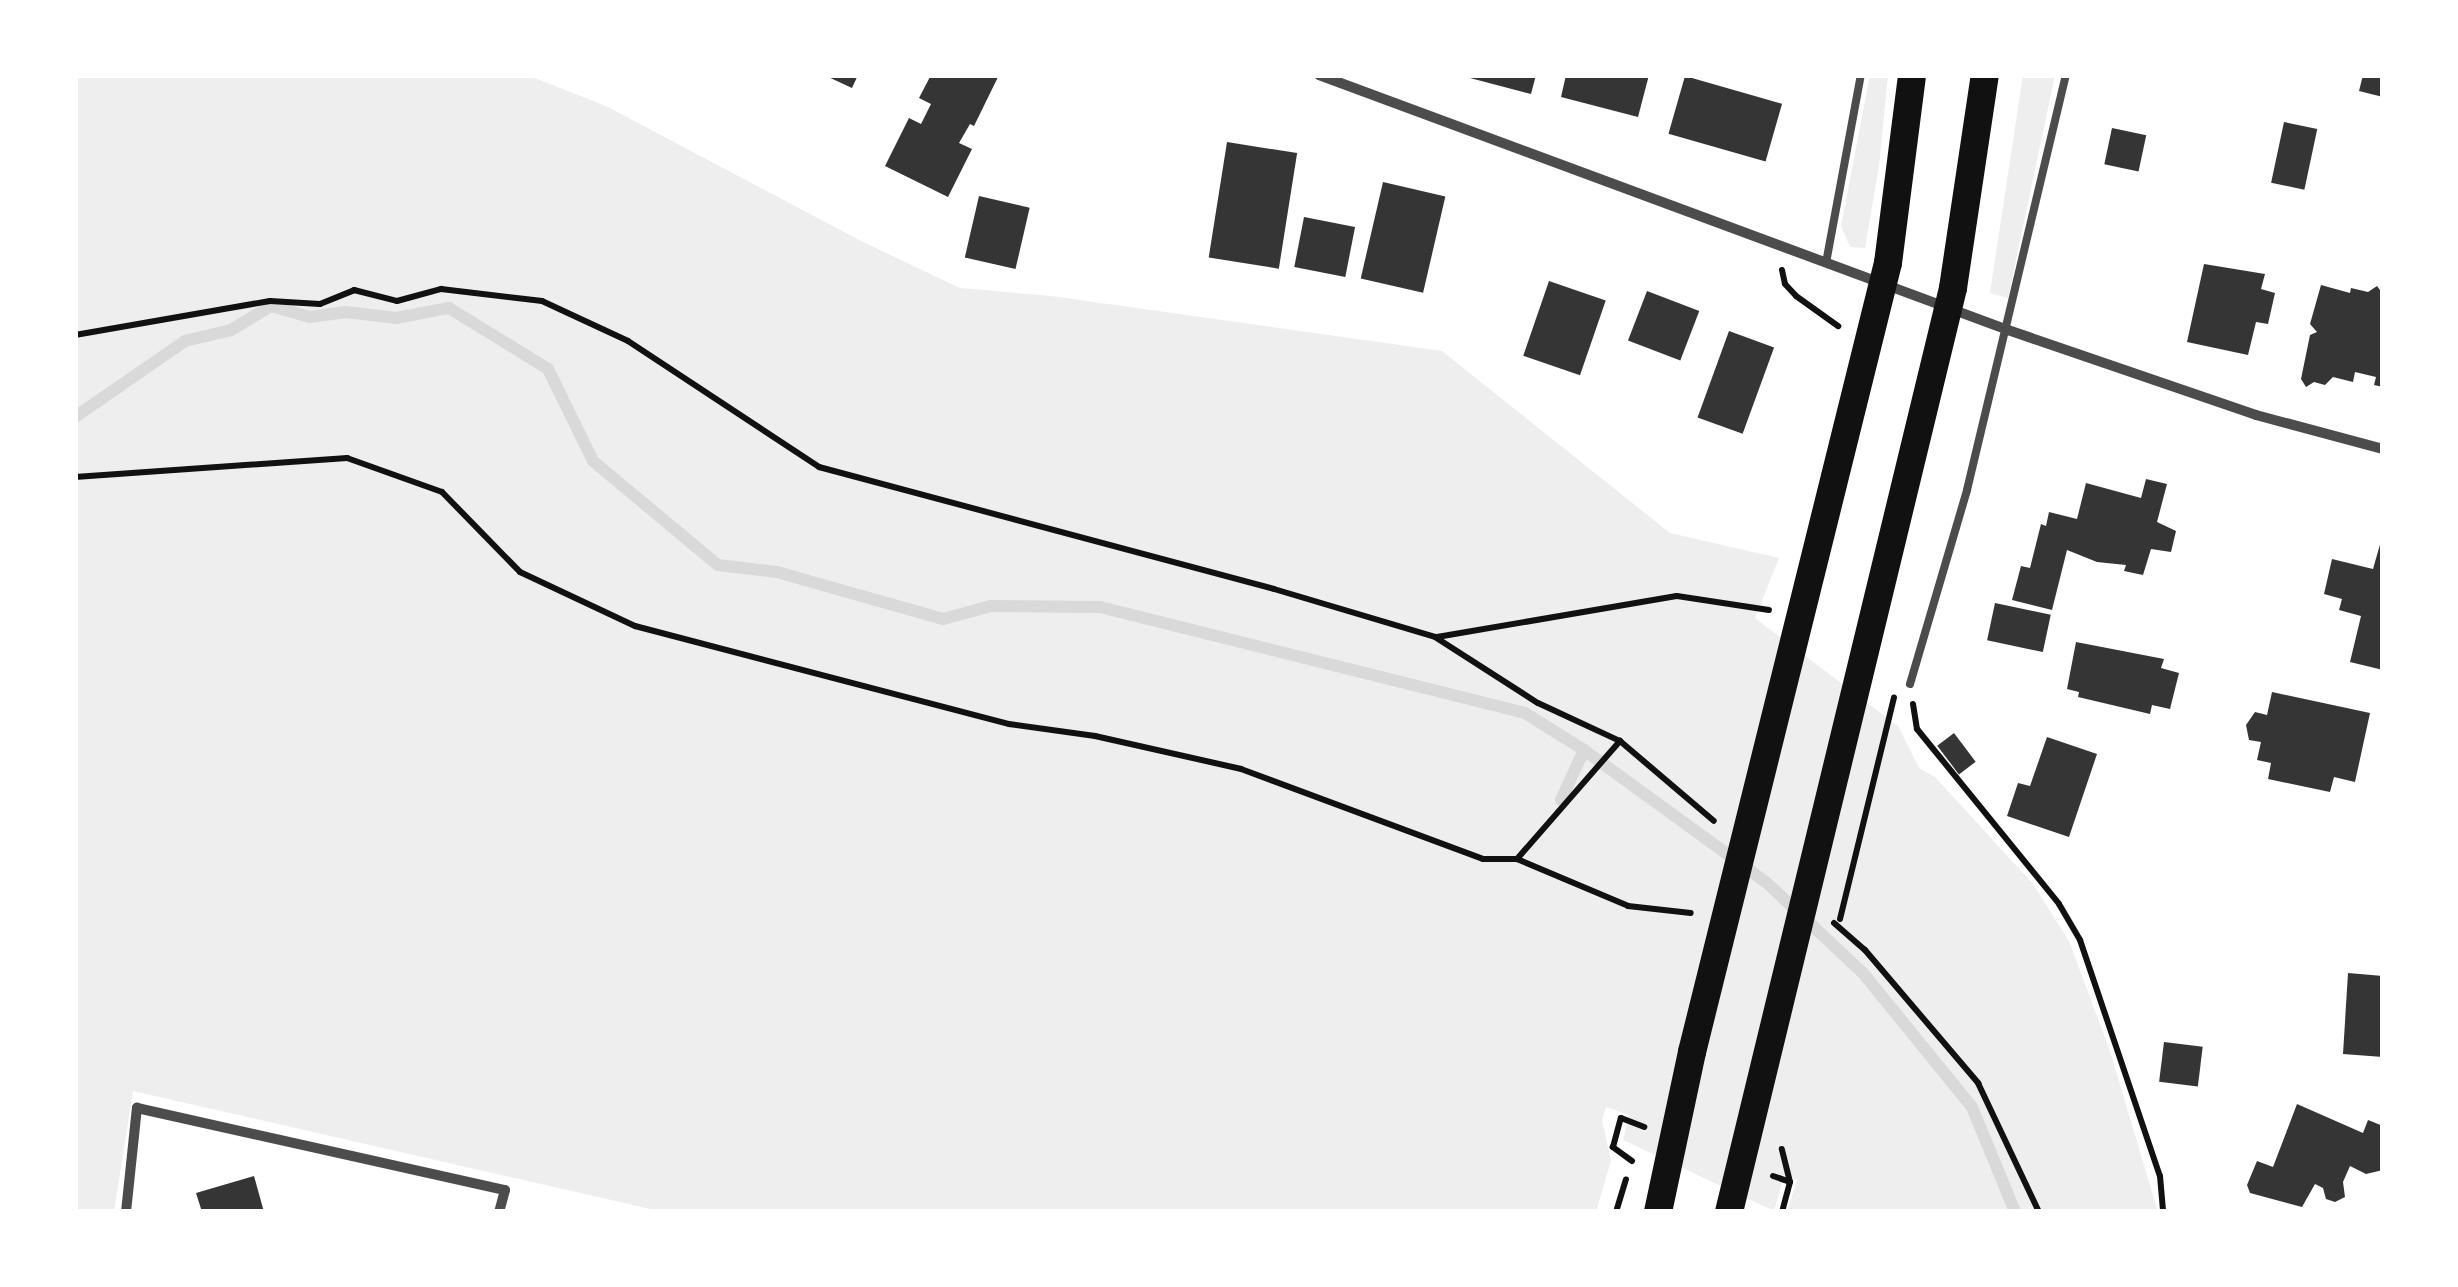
<!DOCTYPE html>
<style>
body{margin:0}
#map{position:relative;width:2458px;height:1287px;overflow:hidden;background:#fff;font-family:Inter,sans-serif}
div>[style]{position:absolute}
.green>*{inset:0;background:#eee}
.stream>*{height:12px;margin:-6px;padding:0 6px;transform-origin:6px;border-radius:6px;background:#d9d9d9}
.building>*{inset:0;background:#353535;transform-origin:0 0}
.path>*{height:6px;margin:-3px;padding:0 3px;transform-origin:3px;border-radius:3px;background:#111}
.service>*{height:8px;margin:-4px;padding:0 4px;transform-origin:4px;border-radius:4px;background:#4c4c4c}
.minor>*{height:10px;margin:-5px;padding:0 5px;transform-origin:5px;border-radius:5px;background:#4c4c4c}
.trunk>*{height:28px;margin:-14px;padding:0 14px;transform-origin:14px;border-radius:14px;background:#111}
span{translate:-50% -50%;white-space:nowrap;text-align:center;line-height:1.15;-webkit-text-stroke:8px #fff;paint-order:stroke}
.frame{position:absolute;inset:0;border:78px solid #fff;pointer-events:none}
</style>
<div id="map">
<div class="green">
<i style="clip-path:polygon(75px 75px,527px 75px,606px 106px,861px 241px,960px 288px,1051px 296px,1442px 351px,1670px 533px,1779px 558px,1755px 618px,1898px 726px,1919px 768px,1935px 777px,2033px 884px,2069px 941px,2110px 1051px,2158px 1212px,1787px 1212px,1797px 1180px,1784px 1175px,1774px 1211px,1623px 1140px,1629px 1115px,1606px 1107px,1602px 1120px,1611px 1161px,1596px 1212px,664px 1212px,133px 1091px,114px 1212px,75px 1212px)"></i>
<i style="clip-path:polygon(1870px 75px,1888px 75px,1879px 166px,1865px 248px,1850px 247px,1841px 226px)"></i>
<i style="clip-path:polygon(2023px 75px,2055px 75px,2008px 298px,1990px 293px)"></i>
</div>
<div class="stream">
<i style="left:75px;top:417px;width:134px;rotate:-34.6deg"></i>
<i style="left:185px;top:341px;width:47px;rotate:-13.4deg"></i>
<i style="left:231px;top:330px;width:47px;rotate:-31deg"></i>
<i style="left:271px;top:306px;width:41px;rotate:15.8deg"></i>
<i style="left:310px;top:317px;width:36px;rotate:-8deg"></i>
<i style="left:346px;top:312px;width:50px;rotate:6.8deg"></i>
<i style="left:396px;top:318px;width:54px;rotate:-10.7deg"></i>
<i style="left:449px;top:308px;width:116px;rotate:31.6deg"></i>
<i style="left:548px;top:369px;width:102px;rotate:63.9deg"></i>
<i style="left:593px;top:461px;width:163px;rotate:39.8deg"></i>
<i style="left:718px;top:565px;width:59px;rotate:6.8deg"></i>
<i style="left:777px;top:572px;width:173px;rotate:15.8deg"></i>
<i style="left:943px;top:619px;width:50px;rotate:-15.2deg"></i>
<i style="left:991px;top:606px;width:109px;rotate:0.5deg"></i>
<i style="left:1100px;top:607px;width:438px;rotate:14deg"></i>
<i style="left:1525px;top:713px;width:70px;rotate:32.1deg"></i>
<i style="left:1584px;top:750px;width:226px;rotate:36deg"></i>
<i style="left:1767px;top:883px;width:132px;rotate:43.2deg"></i>
<i style="left:1863px;top:973px;width:173px;rotate:50.9deg"></i>
<i style="left:1972px;top:1107px;width:113px;rotate:67.7deg"></i>
<i style="left:1561px;top:800px;width:55px;rotate:-65.3deg"></i>
</div>
<div class="building">
<i style="clip-path:polygon(824px 75px,858px 75px,852px 88px)"></i>
<i style="clip-path:polygon(931px 75px,999px 75px,974px 126px,970px 124px,959px 143px,972px 149px,948px 197px,885px 166px,909px 118px,921px 124px,931px 104px,919px 98px)"></i>
<i style="clip-path:polygon(1471px 75px,1536px 75px,1531px 94px,1470px 78px)"></i>
<i style="clip-path:polygon(1566px 75px,1649px 75px,1638px 117px,1561px 97px)"></i>
<i style="clip-path:polygon(2363px 75px,2383px 75px,2383px 97px,2359px 91px)"></i>
<i style="left:1685px;top:76px;width:101px;height:60px;rotate:16deg"></i>
<i style="left:2284px;top:122px;width:34px;height:62px;rotate:12deg"></i>
<i style="left:2112px;top:128px;width:35px;height:37px;rotate:12deg"></i>
<i style="left:1227px;top:142px;width:71px;height:117px;rotate:9deg"></i>
<i style="left:1383px;top:182px;width:64px;height:99px;rotate:13deg"></i>
<i style="left:979px;top:196px;width:52px;height:63px;rotate:13deg"></i>
<i style="left:1304px;top:217px;width:52px;height:51px;rotate:11deg"></i>
<i style="clip-path:polygon(2204px 264px,2265px 274px,2261px 289px,2275px 293px,2268px 324px,2256px 322px,2248px 355px,2187px 342px)"></i>
<i style="left:1549px;top:281px;width:60px;height:79px;rotate:19deg"></i>
<i style="clip-path:polygon(2321px 285px,2350px 293px,2351px 288px,2368px 292px,2377px 286px,2383px 294px,2383px 387px,2374px 385px,2376px 377px,2355px 372px,2353px 382px,2333px 377px,2325px 385px,2314px 382px,2306px 387px,2301px 379px,2310px 335px,2317px 332px,2310px 324px)"></i>
<i style="left:1647px;top:291px;width:56px;height:53px;rotate:21deg"></i>
<i style="left:1729px;top:331px;width:48px;height:92px;rotate:20deg"></i>
<i style="clip-path:polygon(2146px 479px,2167px 484px,2157px 522px,2176px 531px,2171px 552px,2151px 549px,2143px 575px,2124px 571px,2126px 565px,2097px 562px,2067px 550px,2052px 610px,2012px 600px,2021px 566px,2030px 568px,2041px 524px,2046px 526px,2049px 512px,2077px 519px,2086px 483px,2141px 498px)"></i>
<i style="clip-path:polygon(2383px 534px,2383px 670px,2350px 662px,2361px 616px,2339px 610px,2342px 599px,2324px 594px,2332px 559px,2373px 569px)"></i>
<i style="left:1995px;top:603px;width:57px;height:38px;rotate:12deg"></i>
<i style="clip-path:polygon(2076px 642px,2164px 659px,2161px 668px,2179px 673px,2170px 709px,2152px 705px,2150px 714px,2078px 697px,2079px 692px,2067px 689px)"></i>
<i style="clip-path:polygon(2272px 692px,2370px 713px,2355px 782px,2334px 777px,2330px 792px,2268px 779px,2271px 763px,2257px 760px,2261px 742px,2249px 740px,2246px 725px,2255px 712px,2267px 715px)"></i>
<i style="left:1954px;top:733px;width:36px;height:21px;rotate:53deg"></i>
<i style="clip-path:polygon(2047px 737px,2097px 754px,2069px 837px,2007px 816px,2018px 783px,2030px 786px)"></i>
<i style="clip-path:polygon(2348px 973px,2383px 976px,2383px 1057px,2343px 1054px)"></i>
<i style="left:2164px;top:1042px;width:39px;height:40px;rotate:7deg"></i>
<i style="clip-path:polygon(2297px 1104px,2363px 1133px,2368px 1120px,2383px 1126px,2383px 1170px,2366px 1174px,2350px 1166px,2343px 1182px,2345px 1197px,2335px 1202px,2326px 1199px,2323px 1188px,2315px 1184px,2302px 1207px,2250px 1193px,2247px 1185px,2257px 1161px,2273px 1167px)"></i>
<i style="clip-path:polygon(254px 1176px,264px 1212px,202px 1212px,196px 1193px)"></i>
</div>
<div class="path">
<i style="left:1782px;top:270px;width:14px;rotate:78deg"></i>
<i style="left:1785px;top:284px;width:16px;rotate:47deg"></i>
<i style="left:1796px;top:296px;width:52px;rotate:35.5deg"></i>
<i style="left:75px;top:335px;width:198px;rotate:-9.9deg"></i>
<i style="left:270px;top:301px;width:50px;rotate:3.4deg"></i>
<i style="left:320px;top:304px;width:37px;rotate:-22deg"></i>
<i style="left:354px;top:290px;width:44px;rotate:14.3deg"></i>
<i style="left:397px;top:301px;width:46px;rotate:-15.3deg"></i>
<i style="left:441px;top:289px;width:102px;rotate:6.8deg"></i>
<i style="left:542px;top:301px;width:95px;rotate:24.9deg"></i>
<i style="left:628px;top:341px;width:229px;rotate:33.4deg"></i>
<i style="left:819px;top:467px;width:471px;rotate:15deg"></i>
<i style="left:1274px;top:589px;width:168px;rotate:16.6deg"></i>
<i style="left:1435px;top:637px;width:122px;rotate:32.7deg"></i>
<i style="left:1538px;top:703px;width:90px;rotate:24.9deg"></i>
<i style="left:75px;top:477px;width:273px;rotate:-4deg"></i>
<i style="left:347px;top:458px;width:101px;rotate:19.7deg"></i>
<i style="left:442px;top:492px;width:112px;rotate:45.7deg"></i>
<i style="left:520px;top:572px;width:127px;rotate:25.2deg"></i>
<i style="left:635px;top:626px;width:387px;rotate:14.7deg"></i>
<i style="left:1009px;top:724px;width:87px;rotate:7.9deg"></i>
<i style="left:1095px;top:736px;width:150px;rotate:12.7deg"></i>
<i style="left:1241px;top:769px;width:258px;rotate:20.4deg"></i>
<i style="left:1483px;top:859px;width:34px"></i>
<i style="left:1517px;top:859px;width:121px;rotate:22.9deg"></i>
<i style="left:1628px;top:906px;width:63px;rotate:6.3deg"></i>
<i style="left:1437px;top:637px;width:243px;rotate:-9.7deg"></i>
<i style="left:1677px;top:596px;width:93px;rotate:8.7deg"></i>
<i style="left:1913px;top:704px;width:25px;rotate:81deg"></i>
<i style="left:1917px;top:729px;width:225px;rotate:50.9deg"></i>
<i style="left:2059px;top:904px;width:42px;rotate:59.7deg"></i>
<i style="left:2080px;top:940px;width:249px;rotate:71.3deg"></i>
<i style="left:2160px;top:1176px;width:36px;rotate:85deg"></i>
<i style="left:1517px;top:859px;width:157px;rotate:-48.9deg"></i>
<i style="left:1620px;top:741px;width:123px;rotate:40.4deg"></i>
<i style="left:1840px;top:919px;width:228px;rotate:-76.3deg"></i>
<i style="left:1834px;top:923px;width:41px;rotate:41.1deg"></i>
<i style="left:1865px;top:950px;width:175px;rotate:49.6deg"></i>
<i style="left:1978px;top:1083px;width:143px;rotate:64.7deg"></i>
<i style="left:1632px;top:1161px;width:24px;rotate:-144deg"></i>
<i style="left:1613px;top:1147px;width:30px;rotate:-75deg"></i>
<i style="left:1621px;top:1118px;width:25px;rotate:21deg"></i>
<i style="left:1773px;top:1176px;width:18px;rotate:19deg"></i>
<i style="left:1790px;top:1182px;width:34px;rotate:-104deg"></i>
<i style="left:1616px;top:1212px;width:34px;rotate:-73deg"></i>
<i style="left:1782px;top:1212px;width:31px;rotate:-75deg"></i>
</div>
<div class="service">
<i style="left:1826px;top:263px;width:191px;rotate:-79.5deg"></i>
<i style="left:1910px;top:684px;width:202px;rotate:-73.6deg"></i>
<i style="left:1967px;top:490px;width:427px;rotate:-76.6deg"></i>
</div>
<div class="minor">
<i style="left:1319px;top:75px;width:735px;rotate:20.31deg"></i>
<i style="left:2008px;top:330px;width:262px;rotate:18.9deg"></i>
<i style="left:2256px;top:415px;width:131px;rotate:15deg"></i>
<i style="left:126px;top:1212px;width:105px;rotate:-84deg"></i>
<i style="left:137px;top:1108px;width:377px;rotate:12.6deg"></i>
<i style="left:505px;top:1190px;width:23px;rotate:105deg"></i>
</div>
<div class="trunk">
<i style="left:1658px;top:1212px;width:164px;rotate:-78deg"></i>
<i style="left:1692px;top:1052px;width:813px;rotate:-76.05deg"></i>
<i style="left:1888px;top:263px;width:190px;rotate:-82.7deg"></i>
<i style="left:1729px;top:1212px;width:951px;rotate:-76.37deg"></i>
<i style="left:1953px;top:288px;width:215px;rotate:-81.5deg"></i>
</div>
<div class="frame"></div>
</div>
